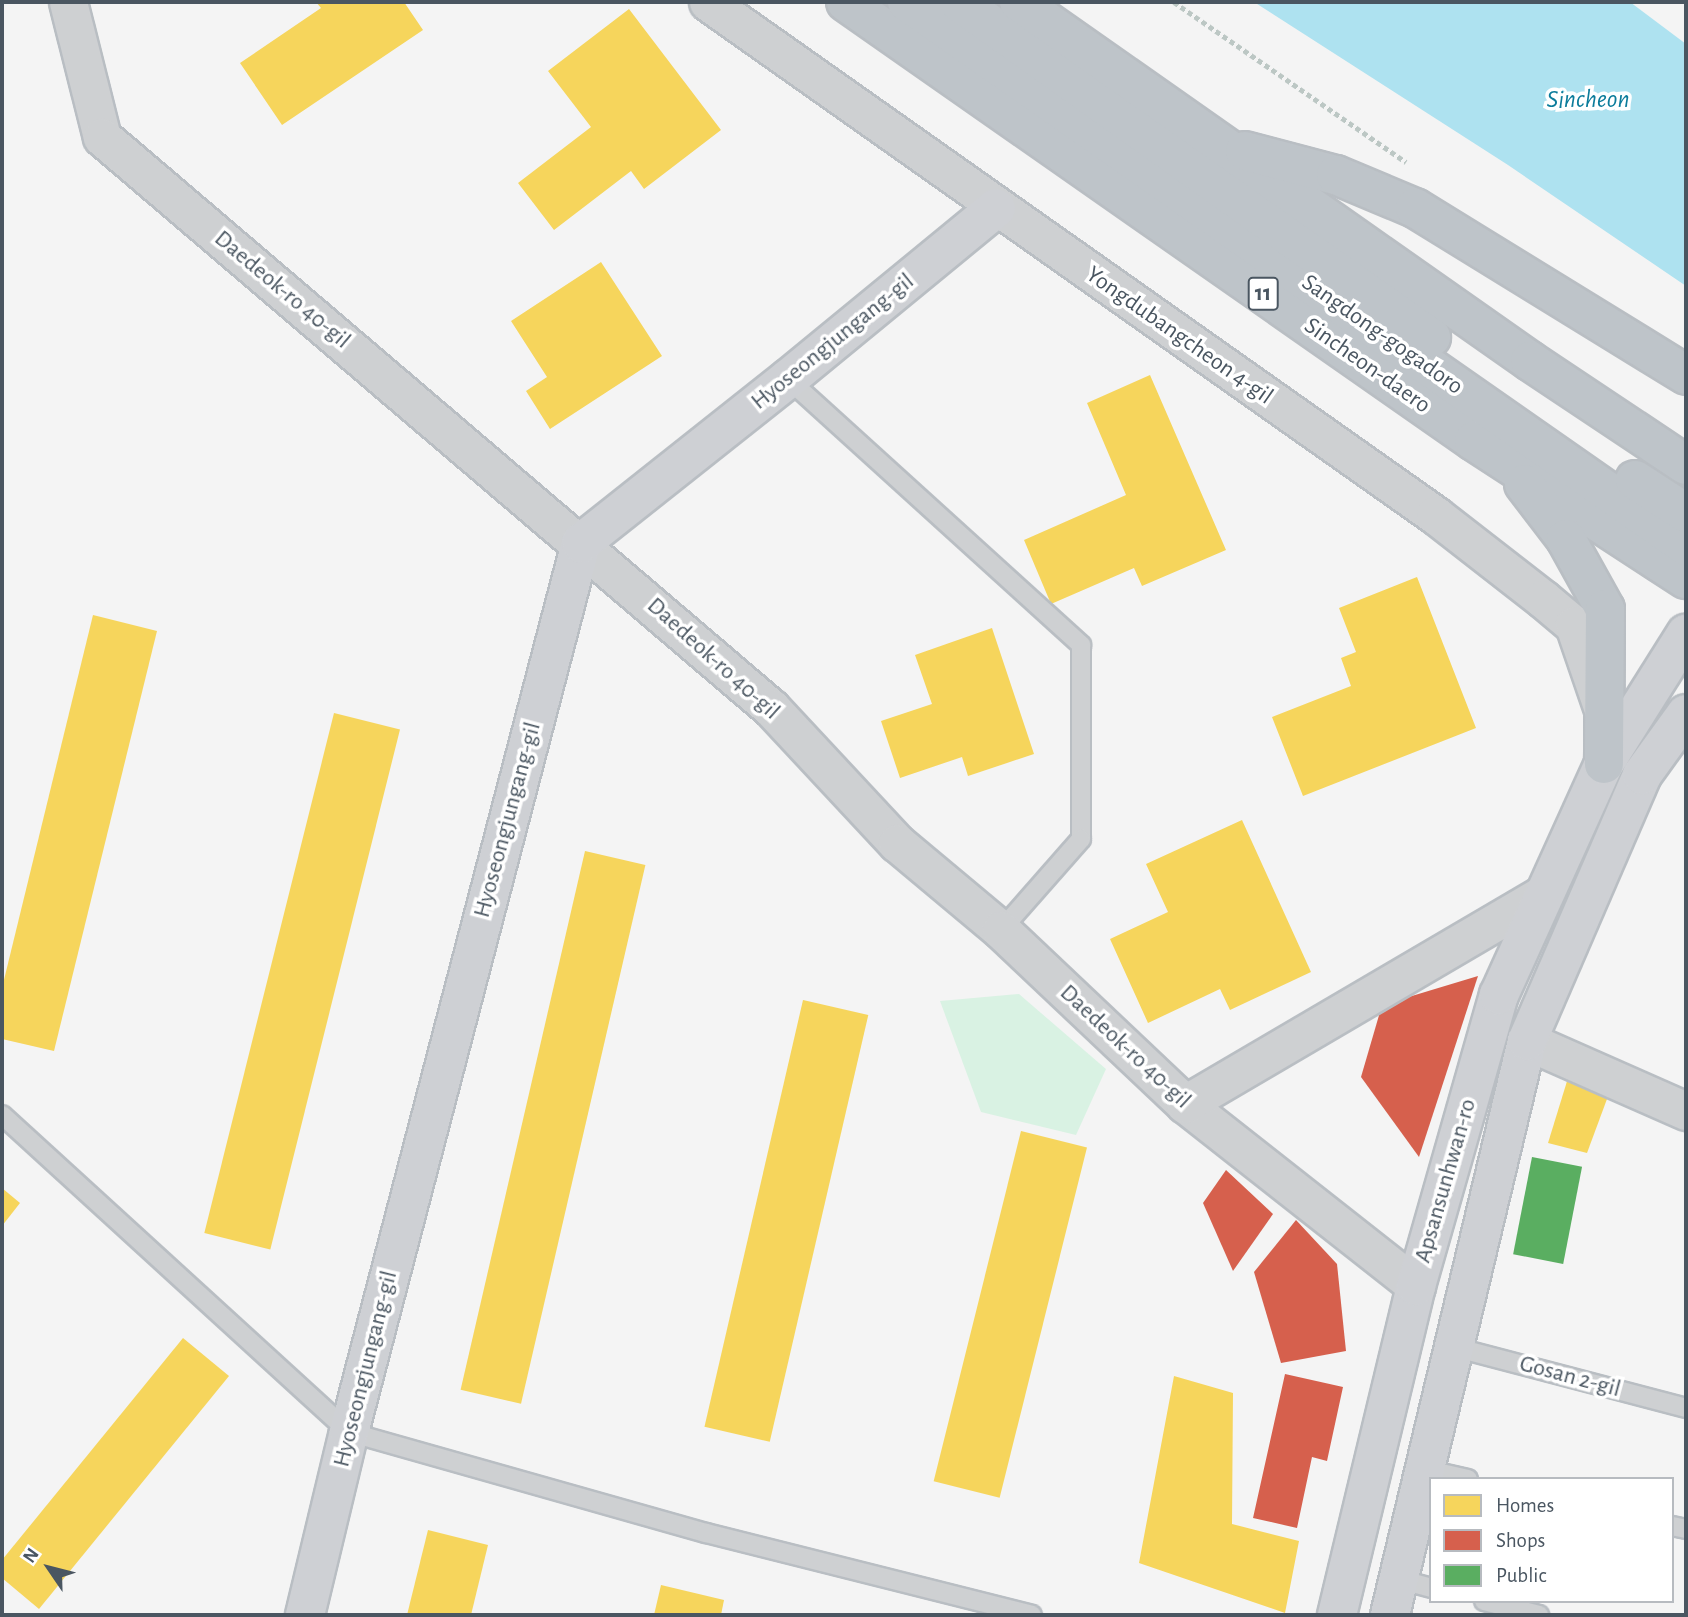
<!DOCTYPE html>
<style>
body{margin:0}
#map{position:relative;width:1688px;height:1617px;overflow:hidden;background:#f4f4f4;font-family:"Alegreya Sans",sans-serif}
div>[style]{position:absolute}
.green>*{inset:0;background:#d9f2e3}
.water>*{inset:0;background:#aee2f0}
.homes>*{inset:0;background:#f6d55c;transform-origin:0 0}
.shops>*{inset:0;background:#d6604d}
.public>*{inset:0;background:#5aae61;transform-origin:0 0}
.path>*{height:4.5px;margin-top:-2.25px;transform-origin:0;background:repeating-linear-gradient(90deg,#bcc7c4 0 5px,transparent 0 8.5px)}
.roads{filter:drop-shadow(2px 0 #b9bec3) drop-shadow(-2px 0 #b9bec3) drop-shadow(0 2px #b9bec3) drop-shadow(0 -2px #b9bec3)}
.lane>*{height:18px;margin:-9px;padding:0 9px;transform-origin:9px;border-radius:9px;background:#ced0d2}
.street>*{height:37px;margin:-18.5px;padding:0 18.5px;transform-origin:18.5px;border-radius:18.5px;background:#ced0d2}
.secondary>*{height:38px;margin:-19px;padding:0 19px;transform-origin:19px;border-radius:19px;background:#ced0d4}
.highway>*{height:38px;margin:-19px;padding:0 19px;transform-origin:19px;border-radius:19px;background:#bec4c9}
span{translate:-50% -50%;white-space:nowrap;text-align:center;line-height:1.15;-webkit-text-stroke:7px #fff;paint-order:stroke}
.shield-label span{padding:2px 5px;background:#fff;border:2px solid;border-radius:5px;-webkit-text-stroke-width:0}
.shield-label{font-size:23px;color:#4a5661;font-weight:700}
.street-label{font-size:24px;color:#4a5661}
.water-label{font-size:26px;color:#0c7c9b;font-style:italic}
.frame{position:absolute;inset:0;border:4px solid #4a5661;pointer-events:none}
.legend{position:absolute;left:1429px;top:1477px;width:245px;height:126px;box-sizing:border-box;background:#fff;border:2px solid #b7bbc0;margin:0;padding:9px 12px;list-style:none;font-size:21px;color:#4a5661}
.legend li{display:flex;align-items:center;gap:14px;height:35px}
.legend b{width:35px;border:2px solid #b7bbc0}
.north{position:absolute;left:14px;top:1533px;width:70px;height:70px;-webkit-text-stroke:5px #fff;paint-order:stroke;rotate:305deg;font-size:19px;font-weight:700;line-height:28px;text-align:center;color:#4a5661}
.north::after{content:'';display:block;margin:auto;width:24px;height:32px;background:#4a5661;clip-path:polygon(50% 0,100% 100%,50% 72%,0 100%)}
</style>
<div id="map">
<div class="green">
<i style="clip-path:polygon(1019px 994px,1106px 1069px,1076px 1135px,981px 1112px,940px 1001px)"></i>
</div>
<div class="water">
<i style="clip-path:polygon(1254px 2px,1630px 2px,1686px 44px,1686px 286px,1508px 165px)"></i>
</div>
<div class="homes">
<i style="clip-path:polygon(316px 2px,404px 2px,423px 30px,282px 125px,240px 63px,321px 8px)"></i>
<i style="clip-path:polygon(629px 9px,721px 130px,644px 189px,631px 171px,554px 230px,518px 183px,591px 127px,548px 71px)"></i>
<i style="clip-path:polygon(601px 262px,662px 356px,550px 429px,526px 391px,547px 377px,511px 321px)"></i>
<i style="clip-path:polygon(1150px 375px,1226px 550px,1142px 586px,1134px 568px,1051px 604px,1024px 540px,1126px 495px,1087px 403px)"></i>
<i style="clip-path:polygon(1417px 577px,1476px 728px,1303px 796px,1272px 717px,1351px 686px,1341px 658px,1356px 652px,1339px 608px)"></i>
<i style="clip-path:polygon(93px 615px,157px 631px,54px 1051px,2px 1039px,2px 988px)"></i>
<i style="clip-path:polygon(992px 628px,1034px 754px,968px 776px,962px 757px,900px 778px,881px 721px,932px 704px,915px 655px)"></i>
<i style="left:334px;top:713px;width:68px;height:536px;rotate:14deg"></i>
<i style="clip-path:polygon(1242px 820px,1311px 972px,1230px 1010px,1220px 989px,1148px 1023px,1110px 939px,1168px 912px,1146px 864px)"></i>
<i style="left:585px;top:851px;width:62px;height:553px;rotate:13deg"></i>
<i style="left:803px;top:1000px;width:67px;height:438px;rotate:13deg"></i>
<i style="clip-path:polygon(1568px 1078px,1607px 1099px,1587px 1153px,1548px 1143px)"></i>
<i style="left:1021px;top:1131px;width:68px;height:361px;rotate:14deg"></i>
<i style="clip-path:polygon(2px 1188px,20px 1203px,2px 1226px)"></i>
<i style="clip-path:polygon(183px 1338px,229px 1376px,39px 1609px,2px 1578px,2px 1560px)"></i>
<i style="clip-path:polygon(1174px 1376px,1233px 1393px,1232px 1524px,1299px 1541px,1285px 1613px,1139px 1563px)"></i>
<i style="clip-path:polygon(428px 1530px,488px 1545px,471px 1615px,407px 1615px)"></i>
<i style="clip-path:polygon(661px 1585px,724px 1600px,721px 1615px,654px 1615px)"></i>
</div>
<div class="shops">
<i style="clip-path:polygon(1478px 976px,1419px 1157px,1361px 1077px,1382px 1005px)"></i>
<i style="clip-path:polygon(1226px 1170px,1273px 1214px,1233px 1271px,1203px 1203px)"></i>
<i style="clip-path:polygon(1296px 1220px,1337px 1264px,1346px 1351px,1281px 1363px,1254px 1272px)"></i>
<i style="clip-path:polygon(1285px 1374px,1343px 1387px,1327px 1461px,1312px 1457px,1297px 1528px,1253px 1518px)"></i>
</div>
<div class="public">
<i style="left:1532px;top:1157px;width:51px;height:99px;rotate:11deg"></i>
</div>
<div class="path">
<i style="left:1174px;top:2px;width:282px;rotate:34.6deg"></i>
</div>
<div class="roads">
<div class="lane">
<i style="left:788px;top:379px;width:396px;rotate:42.2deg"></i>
<i style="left:1081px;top:645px;width:194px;rotate:90deg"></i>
<i style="left:1081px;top:839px;width:121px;rotate:131.3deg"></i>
<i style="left:2px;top:1115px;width:470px;rotate:42.4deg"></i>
<i style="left:349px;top:1432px;width:371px;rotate:15.8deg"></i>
<i style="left:706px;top:1533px;width:336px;rotate:14.1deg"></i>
<i style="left:1454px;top:1347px;width:240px;rotate:14.7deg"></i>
<i style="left:1424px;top:1469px;width:45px;rotate:12.8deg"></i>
<i style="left:1672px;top:1526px;width:14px;rotate:12deg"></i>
<i style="left:1398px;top:1579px;width:34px;rotate:15deg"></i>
<i style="left:1484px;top:1601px;width:57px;rotate:14.3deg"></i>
</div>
<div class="street">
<i style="left:68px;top:2px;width:139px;rotate:75.9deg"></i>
<i style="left:102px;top:137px;width:880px;rotate:40.48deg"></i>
<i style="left:771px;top:708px;width:185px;rotate:47deg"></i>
<i style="left:897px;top:843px;width:136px;rotate:39.9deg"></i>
<i style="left:1001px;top:930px;width:253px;rotate:43.4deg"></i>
<i style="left:1185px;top:1104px;width:294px;rotate:38.2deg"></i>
<i style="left:708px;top:2px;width:890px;rotate:35.21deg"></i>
<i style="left:1435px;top:515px;width:137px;rotate:37.9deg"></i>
<i style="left:1543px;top:599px;width:40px;rotate:40deg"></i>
<i style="left:1574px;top:625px;width:87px;rotate:71.1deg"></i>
<i style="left:1527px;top:1041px;width:174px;rotate:23.8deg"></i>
<i style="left:1185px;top:1104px;width:416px;rotate:-30.4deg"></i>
</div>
<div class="secondary">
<i style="left:305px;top:1615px;width:188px;rotate:-76.5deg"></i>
<i style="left:349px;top:1432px;width:919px;rotate:-75.37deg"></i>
<i style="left:581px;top:543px;width:264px;rotate:-38.4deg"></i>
<i style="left:788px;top:379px;width:269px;rotate:-39.4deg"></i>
<i style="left:1337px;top:1615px;width:338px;rotate:-76.5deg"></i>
<i style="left:1416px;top:1286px;width:303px;rotate:-74.1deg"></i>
<i style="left:1499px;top:995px;width:254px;rotate:-65.6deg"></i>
<i style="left:1604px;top:764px;width:154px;rotate:-57.8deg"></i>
<i style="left:1390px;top:1615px;width:590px;rotate:-76.58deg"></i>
<i style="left:1527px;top:1041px;width:290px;rotate:-66.6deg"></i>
<i style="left:1642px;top:775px;width:75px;rotate:-54.2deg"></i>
</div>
<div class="highway">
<i style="left:846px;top:2px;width:766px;rotate:34.96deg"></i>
<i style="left:1474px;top:441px;width:253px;rotate:33.1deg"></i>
<i style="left:907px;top:2px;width:950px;rotate:34.93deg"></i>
<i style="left:959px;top:2px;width:579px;rotate:35.37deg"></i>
<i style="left:1019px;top:2px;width:625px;rotate:35.09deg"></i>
<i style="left:1530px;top:361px;width:187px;rotate:33.7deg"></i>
<i style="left:1245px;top:151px;width:94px;rotate:14.8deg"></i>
<i style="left:1336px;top:175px;width:86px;rotate:22.7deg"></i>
<i style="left:1415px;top:208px;width:318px;rotate:31.6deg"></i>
<i style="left:1635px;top:480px;width:61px;rotate:32.9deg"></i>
<i style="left:1524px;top:484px;width:69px;rotate:52.6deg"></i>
<i style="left:1566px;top:539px;width:80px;rotate:60.9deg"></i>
<i style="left:1605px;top:609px;width:155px;rotate:90.4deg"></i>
</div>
</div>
<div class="shield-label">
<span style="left:1263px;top:294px">11</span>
</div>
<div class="street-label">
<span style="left:282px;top:290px;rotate:40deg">Daedeok-ro 40-gil</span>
<span style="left:1382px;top:335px;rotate:35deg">Sangdong-gogadoro</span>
<span style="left:1179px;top:336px;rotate:35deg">Yongdubangcheon 4-gil</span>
<span style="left:833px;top:342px;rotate:-39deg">Hyoseongjungang-gil</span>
<span style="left:1367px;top:366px;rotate:35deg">Sincheon-daero</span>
<span style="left:713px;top:659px;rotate:42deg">Daedeok-ro 40-gil</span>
<span style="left:508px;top:820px;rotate:-75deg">Hyoseongjungang-gil</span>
<span style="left:1125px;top:1047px;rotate:43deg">Daedeok-ro 40-gil</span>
<span style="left:1446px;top:1181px;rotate:-74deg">Apsansunhwan-ro</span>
<span style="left:366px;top:1369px;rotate:-76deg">Hyoseongjungang-gil</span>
<span style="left:1570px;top:1377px;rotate:15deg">Gosan 2-gil</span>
</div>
<div class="water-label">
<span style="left:1588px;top:100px">Sincheon</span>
</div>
<div class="frame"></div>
<ul class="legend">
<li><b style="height:19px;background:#f6d55c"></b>Homes</li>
<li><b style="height:19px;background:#d6604d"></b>Shops</li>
<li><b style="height:19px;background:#5aae61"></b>Public</li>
</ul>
<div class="north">N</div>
</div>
